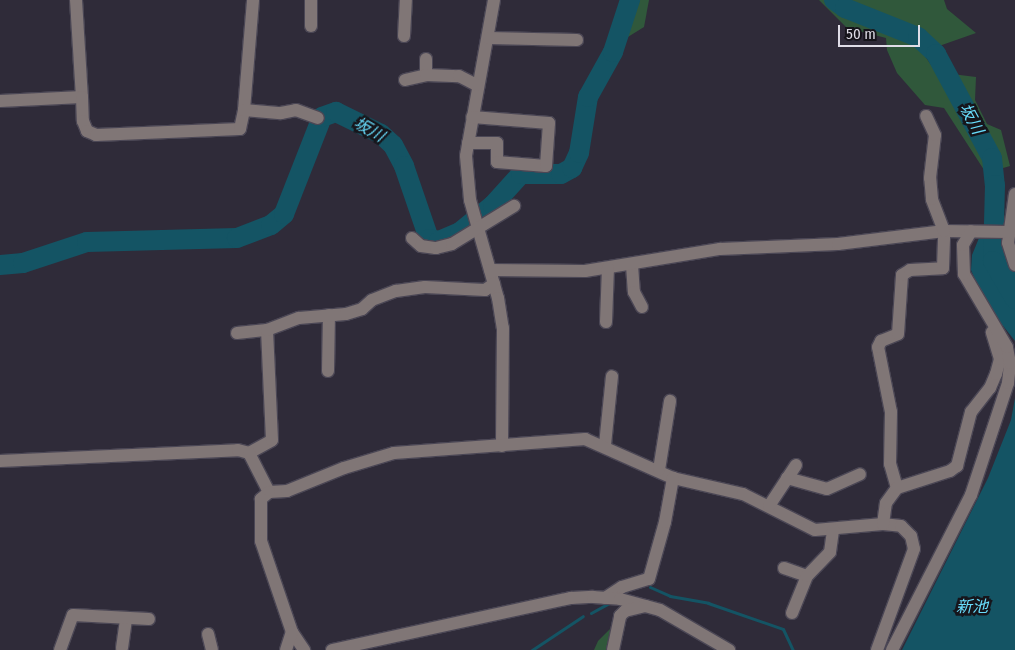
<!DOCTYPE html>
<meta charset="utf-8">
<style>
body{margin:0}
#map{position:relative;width:1015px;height:650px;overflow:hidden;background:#2f2b39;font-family:"Fira Sans Condensed","Noto Sans JP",sans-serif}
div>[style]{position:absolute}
.green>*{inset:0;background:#30583b}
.water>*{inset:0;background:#145464}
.stream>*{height:3px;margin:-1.5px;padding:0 1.5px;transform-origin:1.5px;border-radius:1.5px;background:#145464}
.river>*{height:20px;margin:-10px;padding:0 10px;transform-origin:10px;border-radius:10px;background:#145464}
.roads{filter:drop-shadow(1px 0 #4b4755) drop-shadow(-1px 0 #4b4755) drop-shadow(0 1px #4b4755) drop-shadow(0 -1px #4b4755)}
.minor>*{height:12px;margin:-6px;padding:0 6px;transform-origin:6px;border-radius:6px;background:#807676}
span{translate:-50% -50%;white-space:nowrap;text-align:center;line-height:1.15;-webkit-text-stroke:5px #16151b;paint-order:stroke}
.water-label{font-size:16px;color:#68dcfb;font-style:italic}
.scale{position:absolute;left:838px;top:25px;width:82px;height:22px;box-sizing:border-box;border:2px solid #dfdde7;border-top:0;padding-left:6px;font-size:15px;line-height:18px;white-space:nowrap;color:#dfdde7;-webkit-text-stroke:4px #16151b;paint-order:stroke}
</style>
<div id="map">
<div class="green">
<i style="clip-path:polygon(634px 0,649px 0,644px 27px,623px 40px)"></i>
<i style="clip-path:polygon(819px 0,944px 0,947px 9px,976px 33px,922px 52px,936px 72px,976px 77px,975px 100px,987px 124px,1001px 130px,1010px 166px,986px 173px,944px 108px,925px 105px,897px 73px,887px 50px,886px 38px,847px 28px)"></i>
<i style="clip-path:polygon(615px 624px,610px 650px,594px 650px,598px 641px)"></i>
</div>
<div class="water">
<i style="clip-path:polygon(979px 238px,1004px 242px,1009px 263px,1015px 272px,1015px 341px,985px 303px,971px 270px,972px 255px)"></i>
<i style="clip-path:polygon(1015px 398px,1015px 650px,902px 650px,988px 478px,1011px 420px)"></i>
</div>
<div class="stream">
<i style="left:650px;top:587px;width:22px;rotate:24deg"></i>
<i style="left:670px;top:596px;width:39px;rotate:10deg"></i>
<i style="left:708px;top:603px;width:79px;rotate:19.1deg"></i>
<i style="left:783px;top:629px;width:23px;rotate:65deg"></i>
<i style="left:591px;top:613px;width:21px;rotate:-29deg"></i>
<i style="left:532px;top:650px;width:61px;rotate:-33.7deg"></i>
</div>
<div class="river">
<i style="left:834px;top:0;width:14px;rotate:36deg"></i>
<i style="left:845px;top:8px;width:79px;rotate:21.7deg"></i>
<i style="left:918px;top:37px;width:25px;rotate:43deg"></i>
<i style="left:936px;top:54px;width:118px;rotate:61.7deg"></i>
<i style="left:992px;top:158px;width:27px;rotate:84deg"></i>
<i style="left:995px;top:185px;width:76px;rotate:91.5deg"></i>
<i style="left:993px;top:261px;width:44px;rotate:59.9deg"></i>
<i style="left:0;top:265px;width:23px;rotate:-5deg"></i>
<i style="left:23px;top:263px;width:67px;rotate:-18.2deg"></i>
<i style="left:87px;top:242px;width:150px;rotate:-1.5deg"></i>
<i style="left:237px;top:238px;width:36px;rotate:-21deg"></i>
<i style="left:271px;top:225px;width:17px;rotate:-40deg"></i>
<i style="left:284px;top:214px;width:104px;rotate:-68.6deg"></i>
<i style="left:322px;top:117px;width:15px;rotate:-20deg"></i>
<i style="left:336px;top:112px;width:50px;rotate:26.1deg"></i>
<i style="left:381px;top:134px;width:16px;rotate:43deg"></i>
<i style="left:393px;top:145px;width:24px;rotate:62deg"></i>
<i style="left:404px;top:166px;width:77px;rotate:71.1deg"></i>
<i style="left:429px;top:239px;width:10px;rotate:11deg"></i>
<i style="left:439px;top:241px;width:23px;rotate:-23deg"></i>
<i style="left:460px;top:232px;width:43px;rotate:-39.3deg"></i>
<i style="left:493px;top:205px;width:42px;rotate:-47.9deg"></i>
<i style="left:521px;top:174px;width:40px"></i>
<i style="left:561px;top:174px;width:13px;rotate:-29deg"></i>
<i style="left:572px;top:168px;width:17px;rotate:-65deg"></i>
<i style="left:579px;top:153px;width:57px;rotate:-80.9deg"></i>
<i style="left:588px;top:97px;width:51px;rotate:-60.9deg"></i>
<i style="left:613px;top:52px;width:55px;rotate:-71.9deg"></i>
</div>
<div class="roads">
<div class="minor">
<i style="left:76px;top:0;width:97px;rotate:86.5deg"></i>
<i style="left:311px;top:0;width:26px;rotate:90deg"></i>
<i style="left:494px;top:0;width:158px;rotate:100.2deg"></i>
<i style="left:466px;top:156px;width:44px;rotate:84.8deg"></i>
<i style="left:470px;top:200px;width:102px;rotate:74.1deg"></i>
<i style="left:498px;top:298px;width:30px;rotate:81deg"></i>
<i style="left:503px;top:328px;width:118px;rotate:90.5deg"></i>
<i style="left:404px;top:36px;width:36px;rotate:-87deg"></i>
<i style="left:489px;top:38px;width:88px;rotate:1.3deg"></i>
<i style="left:426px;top:59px;width:16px;rotate:90deg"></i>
<i style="left:405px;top:80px;width:22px;rotate:-13deg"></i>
<i style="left:426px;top:75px;width:33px;rotate:2deg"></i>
<i style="left:459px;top:76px;width:20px;rotate:27deg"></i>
<i style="left:0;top:101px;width:82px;rotate:-2.8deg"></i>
<i style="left:82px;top:97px;width:24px;rotate:88deg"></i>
<i style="left:83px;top:121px;width:11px;rotate:68deg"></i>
<i style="left:87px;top:131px;width:10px;rotate:24deg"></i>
<i style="left:96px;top:135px;width:144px;rotate:-2.4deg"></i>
<i style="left:240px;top:129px;width:19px;rotate:-78deg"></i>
<i style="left:244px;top:110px;width:110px;rotate:-85.3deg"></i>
<i style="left:244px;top:110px;width:37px;rotate:5deg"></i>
<i style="left:281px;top:113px;width:15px;rotate:-11deg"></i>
<i style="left:296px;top:110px;width:23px;rotate:20deg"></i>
<i style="left:468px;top:143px;width:29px"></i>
<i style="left:497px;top:143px;width:19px;rotate:90deg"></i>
<i style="left:497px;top:162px;width:49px;rotate:4.7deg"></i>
<i style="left:546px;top:166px;width:43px;rotate:-86deg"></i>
<i style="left:549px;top:123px;width:77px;rotate:-175.5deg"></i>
<i style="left:1015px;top:194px;width:49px;rotate:98.1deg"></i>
<i style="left:1008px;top:243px;width:23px;rotate:72deg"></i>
<i style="left:412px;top:238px;width:12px;rotate:42deg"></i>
<i style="left:421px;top:246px;width:15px;rotate:8deg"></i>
<i style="left:436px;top:248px;width:16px;rotate:-14deg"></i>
<i style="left:452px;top:244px;width:73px;rotate:-31.5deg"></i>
<i style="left:632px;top:265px;width:27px;rotate:86deg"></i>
<i style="left:634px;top:292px;width:17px;rotate:62deg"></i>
<i style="left:490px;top:270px;width:95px;rotate:0.6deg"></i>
<i style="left:585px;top:271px;width:137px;rotate:-9.3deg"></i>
<i style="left:720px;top:249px;width:118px;rotate:-2.4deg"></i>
<i style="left:838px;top:244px;width:107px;rotate:-7deg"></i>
<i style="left:944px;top:231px;width:65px;rotate:0.9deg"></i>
<i style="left:606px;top:322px;width:54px;rotate:-87.9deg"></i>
<i style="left:237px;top:333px;width:30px;rotate:-6deg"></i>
<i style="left:328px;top:371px;width:56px;rotate:-89deg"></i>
<i style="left:605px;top:445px;width:69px;rotate:-84.2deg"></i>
<i style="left:249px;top:453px;width:26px;rotate:-29deg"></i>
<i style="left:272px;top:440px;width:110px;rotate:-92.6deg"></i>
<i style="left:267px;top:330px;width:34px;rotate:-21deg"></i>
<i style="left:299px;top:318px;width:47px;rotate:-4.9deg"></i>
<i style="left:346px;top:314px;width:17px;rotate:-17deg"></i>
<i style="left:362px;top:309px;width:13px;rotate:-42deg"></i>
<i style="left:372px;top:300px;width:26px;rotate:-21deg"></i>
<i style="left:396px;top:291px;width:29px;rotate:-8deg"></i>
<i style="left:425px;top:287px;width:60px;rotate:2.9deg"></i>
<i style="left:485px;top:290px;width:11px;rotate:-34deg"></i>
<i style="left:0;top:461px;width:238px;rotate:-2.6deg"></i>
<i style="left:238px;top:450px;width:11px;rotate:15deg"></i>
<i style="left:249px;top:453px;width:44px;rotate:62.9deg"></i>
<i style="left:269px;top:492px;width:18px;rotate:-3deg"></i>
<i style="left:287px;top:491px;width:61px;rotate:-22deg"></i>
<i style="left:344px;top:468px;width:52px;rotate:-16.7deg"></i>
<i style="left:394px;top:453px;width:192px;rotate:-4.2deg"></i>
<i style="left:585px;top:439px;width:96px;rotate:23.9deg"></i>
<i style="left:673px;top:478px;width:72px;rotate:12.9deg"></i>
<i style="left:743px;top:494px;width:80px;rotate:26.6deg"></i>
<i style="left:815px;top:530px;width:68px;rotate:-5deg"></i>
<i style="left:883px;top:524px;width:18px;rotate:6deg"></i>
<i style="left:901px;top:526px;width:14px;rotate:45deg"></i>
<i style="left:911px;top:536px;width:13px;rotate:77deg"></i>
<i style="left:914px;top:549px;width:108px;rotate:110.1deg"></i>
<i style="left:659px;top:470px;width:70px;rotate:-80.9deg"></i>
<i style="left:787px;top:478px;width:41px;rotate:15.4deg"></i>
<i style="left:827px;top:489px;width:36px;rotate:-24deg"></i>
<i style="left:897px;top:488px;width:25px;rotate:-106deg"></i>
<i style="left:890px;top:464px;width:52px;rotate:-88.9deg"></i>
<i style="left:891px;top:412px;width:66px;rotate:-101.3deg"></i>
<i style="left:878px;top:347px;width:7px;rotate:-63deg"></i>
<i style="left:881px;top:341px;width:18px;rotate:-22deg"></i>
<i style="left:898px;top:334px;width:59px;rotate:-86.1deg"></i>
<i style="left:902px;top:275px;width:9px;rotate:-32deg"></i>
<i style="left:910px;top:270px;width:33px;rotate:-3deg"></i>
<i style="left:943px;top:268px;width:37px;rotate:-88deg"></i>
<i style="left:944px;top:231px;width:34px;rotate:-111deg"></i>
<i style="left:932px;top:199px;width:21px;rotate:-95deg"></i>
<i style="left:930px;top:178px;width:43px;rotate:-83.4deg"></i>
<i style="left:935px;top:135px;width:21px;rotate:-115deg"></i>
<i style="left:269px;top:492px;width:11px;rotate:139deg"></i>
<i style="left:261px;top:499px;width:42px;rotate:90deg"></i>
<i style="left:261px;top:541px;width:96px;rotate:71.2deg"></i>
<i style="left:292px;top:632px;width:22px;rotate:56deg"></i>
<i style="left:769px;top:506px;width:49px;rotate:-56.6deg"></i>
<i style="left:883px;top:524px;width:21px;rotate:-82deg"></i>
<i style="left:886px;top:503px;width:19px;rotate:-54deg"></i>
<i style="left:897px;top:488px;width:56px;rotate:-17.8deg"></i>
<i style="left:950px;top:471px;width:9px;rotate:-36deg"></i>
<i style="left:957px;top:466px;width:56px;rotate:-75.5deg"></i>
<i style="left:971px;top:412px;width:31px;rotate:-52deg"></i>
<i style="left:990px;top:388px;width:15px;rotate:-67deg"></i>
<i style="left:996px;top:374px;width:16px;rotate:-75deg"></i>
<i style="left:1000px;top:359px;width:28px;rotate:-107deg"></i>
<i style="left:784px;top:568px;width:24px;rotate:19deg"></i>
<i style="left:605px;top:598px;width:20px;rotate:-33deg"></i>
<i style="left:622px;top:587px;width:28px;rotate:-17deg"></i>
<i style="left:649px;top:579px;width:59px;rotate:-74.3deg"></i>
<i style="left:665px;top:522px;width:45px;rotate:-79.7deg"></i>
<i style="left:792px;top:613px;width:40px;rotate:-68deg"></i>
<i style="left:807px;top:576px;width:33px;rotate:-46deg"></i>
<i style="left:830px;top:552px;width:22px;rotate:-82deg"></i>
<i style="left:208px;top:634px;width:16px;rotate:76deg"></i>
<i style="left:122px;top:648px;width:29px;rotate:-82deg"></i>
<i style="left:60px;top:650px;width:37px;rotate:-70deg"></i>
<i style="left:73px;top:615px;width:76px;rotate:3deg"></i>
<i style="left:286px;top:650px;width:19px;rotate:-72deg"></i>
<i style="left:332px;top:650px;width:245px;rotate:-12.3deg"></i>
<i style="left:571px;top:598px;width:22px;rotate:-3deg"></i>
<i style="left:593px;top:597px;width:27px;rotate:4deg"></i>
<i style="left:620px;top:599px;width:41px;rotate:15.4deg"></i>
<i style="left:660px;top:610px;width:80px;rotate:30.1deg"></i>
<i style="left:613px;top:650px;width:35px;rotate:-78deg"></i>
<i style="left:620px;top:616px;width:7px;rotate:-45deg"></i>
<i style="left:625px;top:611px;width:21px;rotate:-14deg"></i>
<i style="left:892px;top:650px;width:174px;rotate:-63deg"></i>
<i style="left:971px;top:495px;width:118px;rotate:-71.7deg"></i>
<i style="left:1008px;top:383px;width:20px;rotate:-84deg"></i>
<i style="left:1010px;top:363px;width:16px;rotate:-101deg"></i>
<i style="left:1007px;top:347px;width:85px;rotate:-120.5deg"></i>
<i style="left:964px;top:274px;width:29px;rotate:-92deg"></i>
<i style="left:963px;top:245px;width:16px;rotate:-60deg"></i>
</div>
</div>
<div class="water-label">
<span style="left:971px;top:119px;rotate:62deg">坂川</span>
<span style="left:369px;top:130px;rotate:30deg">坂川</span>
<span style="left:972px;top:607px">新池</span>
</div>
<div class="scale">50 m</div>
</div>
